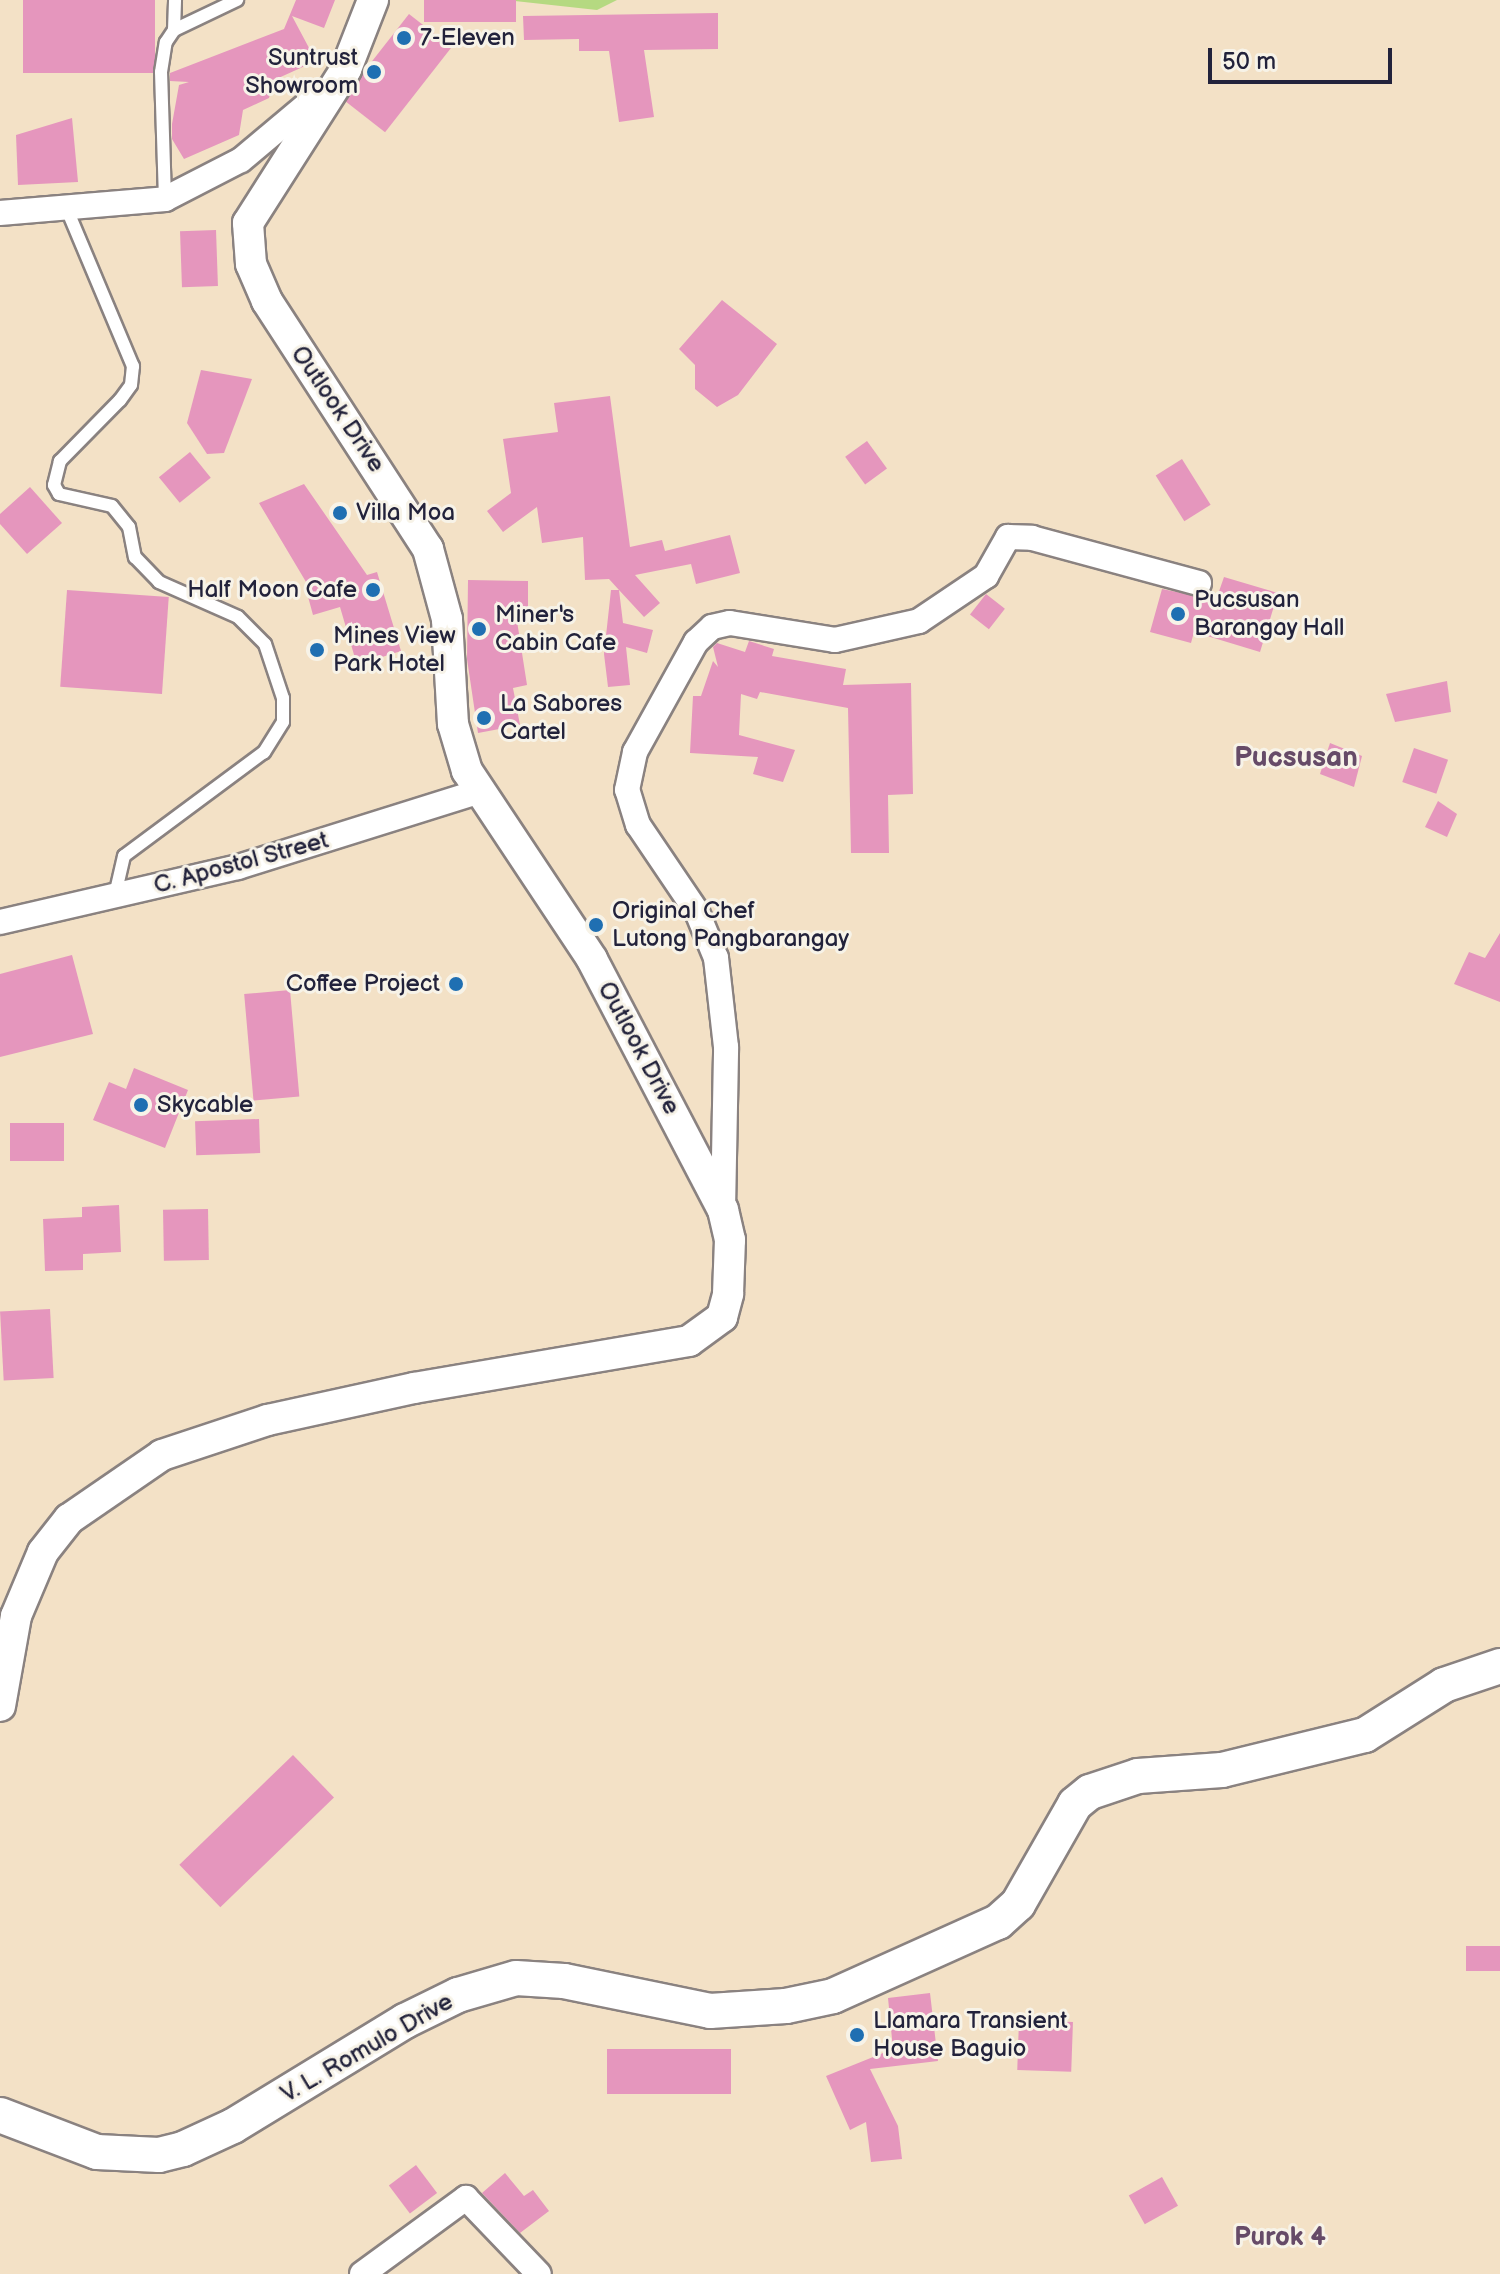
<!DOCTYPE html>
<style>
body{margin:0}
#map{position:relative;width:1500px;height:2274px;overflow:hidden;background:#f3e1c6;font-family:"Balsamiq Sans",sans-serif}
div>[style]{position:absolute}
.green>*{inset:0;background:#b5d981}
.building>*{inset:0;background:#e596bd;transform-origin:0 0}
.roads{filter:drop-shadow(2px 0 #8a8280) drop-shadow(-2px 0 #8a8280) drop-shadow(0 2px #8a8280) drop-shadow(0 -2px #8a8280)}
.service>*{height:12px;margin:-6px;padding:0 6px;transform-origin:6px;border-radius:6px;background:#fff}
.minor>*{height:24px;margin:-12px;padding:0 12px;transform-origin:12px;border-radius:12px;background:#fff}
.tertiary>*{height:30px;margin:-15px;padding:0 15px;transform-origin:15px;border-radius:15px;background:#fff}
.secondary>*{height:34px;margin:-17px;padding:0 17px;transform-origin:17px;border-radius:17px;background:#fff}
.dots>*{width:22px;height:22px;translate:-50% -50%;box-sizing:border-box;border:4px solid #f7f3e8;border-radius:50%}
span{translate:-50% -50%;white-space:nowrap;text-align:center;line-height:1.15;-webkit-text-stroke:6px #f7f3e8;paint-order:stroke}
.poi-label{font-size:24px;color:#22223b}
.left{translate:0 -50%;text-align:left}
.right{translate:-100% -50%;text-align:right}
.street-label{font-size:24px;color:#22223b}
.neighbourhood-label{font-size:26px;color:#664b68;font-weight:700}
.quarter-label{font-size:28px;color:#664b68;font-weight:700}
.scale{position:absolute;left:1208px;top:48px;width:184px;height:36px;box-sizing:border-box;border:4px solid #22223b;border-top:0;padding-left:10px;font-size:24px;line-height:28px;white-space:nowrap;color:#22223b;-webkit-text-stroke:6px #f7f3e8;paint-order:stroke}
</style>
<div id="map">
<div class="green">
<i style="clip-path:polygon(506px 0,617px 0,597px 10px)"></i>
</div>
<div class="building">
<i style="left:23px;top:0;width:132px;height:73px"></i>
<i style="clip-path:polygon(296px 0,335px 0,324px 28px,292px 16px,316px 61px,274px 80px,269px 98px,243px 110px,239px 135px,184px 159px,172px 139px,172px 124px,179px 85px,189px 82px,170px 81px,170px 73px,284px 29px)"></i>
<i style="left:424px;top:0;width:92px;height:22px"></i>
<i style="clip-path:polygon(718px 13px,718px 49px,644px 50px,654px 117px,619px 122px,609px 51px,579px 51px,579px 39px,524px 40px,523px 16px)"></i>
<i style="left:409px;top:14px;width:54px;height:108px;rotate:38deg"></i>
<i style="clip-path:polygon(72px 118px,78px 182px,18px 185px,16px 135px)"></i>
<i style="left:216px;top:230px;width:56px;height:36px;rotate:88deg"></i>
<i style="clip-path:polygon(722px 300px,777px 344px,738px 395px,717px 407px,695px 389px,695px 365px,679px 349px)"></i>
<i style="clip-path:polygon(201px 370px,252px 379px,224px 453px,207px 454px,187px 423px)"></i>
<i style="clip-path:polygon(610px 396px,630px 547px,662px 540px,665px 551px,730px 535px,740px 573px,696px 584px,691px 564px,635px 575px,660px 603px,644px 617px,619px 590px,623px 623px,653px 630px,647px 653px,626px 647px,630px 685px,608px 687px,604px 654px,611px 590px,619px 590px,609px 579px,585px 580px,583px 537px,542px 543px,537px 507px,503px 532px,487px 511px,511px 493px,503px 439px,558px 432px,554px 403px)"></i>
<i style="left:867px;top:441px;width:34px;height:27px;rotate:54deg"></i>
<i style="left:190px;top:452px;width:33px;height:40px;rotate:51deg"></i>
<i style="left:1182px;top:459px;width:54px;height:31px;rotate:58deg"></i>
<i style="clip-path:polygon(304px 484px,367px 575px,377px 572px,401px 651px,357px 665px,340px 607px,313px 615px,307px 593px,312px 592px,259px 503px)"></i>
<i style="clip-path:polygon(30px 487px,62px 523px,27px 554px,0 524px,0 514px)"></i>
<i style="clip-path:polygon(1224px 577px,1278px 593px,1260px 652px,1194px 632px,1191px 643px,1150px 632px,1162px 589px,1216px 600px)"></i>
<i style="clip-path:polygon(468px 580px,528px 581px,528px 621px,517px 621px,527px 685px,513px 688px,520px 725px,478px 733px,467px 659px)"></i>
<i style="left:67px;top:590px;width:102px;height:97px;rotate:4deg"></i>
<i style="left:986px;top:594px;width:24px;height:26px;rotate:38deg"></i>
<i style="clip-path:polygon(749px 641px,774px 649px,772px 656px,846px 669px,843px 685px,911px 683px,913px 794px,888px 795px,889px 853px,851px 853px,848px 708px,760px 692px,757px 699px,741px 694px,739px 735px,795px 750px,783px 782px,753px 774px,758px 757px,690px 753px,693px 696px,701px 696px,713px 661px,718px 667px,713px 647px,717px 643px,745px 652px)"></i>
<i style="clip-path:polygon(1447px 681px,1451px 712px,1395px 722px,1386px 694px)"></i>
<i style="clip-path:polygon(1330px 743px,1362px 756px,1354px 787px,1320px 774px)"></i>
<i style="left:1414px;top:748px;width:36px;height:36px;rotate:19deg"></i>
<i style="clip-path:polygon(1438px 801px,1457px 814px,1447px 837px,1425px 827px)"></i>
<i style="clip-path:polygon(1500px 933px,1500px 1002px,1454px 984px,1469px 952px,1485px 958px)"></i>
<i style="clip-path:polygon(72px 955px,93px 1034px,0 1057px,0 974px)"></i>
<i style="left:290px;top:990px;width:107px;height:46px;rotate:85deg"></i>
<i style="clip-path:polygon(134px 1068px,188px 1090px,165px 1148px,93px 1120px,109px 1082px,126px 1089px)"></i>
<i style="left:259px;top:1119px;width:34px;height:64px;rotate:88deg"></i>
<i style="left:64px;top:1123px;width:38px;height:54px;rotate:90deg"></i>
<i style="clip-path:polygon(119px 1205px,121px 1252px,83px 1254px,83px 1270px,45px 1271px,43px 1219px,82px 1217px,82px 1207px)"></i>
<i style="left:208px;top:1209px;width:51px;height:45px;rotate:89deg"></i>
<i style="left:50px;top:1309px;width:69px;height:50px;rotate:87deg"></i>
<i style="left:293px;top:1755px;width:59px;height:158px;rotate:46deg"></i>
<i style="left:1500px;top:1946px;width:25px;height:34px;rotate:90deg"></i>
<i style="clip-path:polygon(930px 1993px,938px 2061px,870px 2069px,898px 2126px,902px 2159px,871px 2162px,866px 2122px,850px 2130px,826px 2076px,893px 2049px,888px 1998px)"></i>
<i style="left:1019px;top:2020px;width:54px;height:50px;rotate:2deg"></i>
<i style="left:607px;top:2049px;width:124px;height:45px"></i>
<i style="left:416px;top:2165px;width:35px;height:34px;rotate:53deg"></i>
<i style="clip-path:polygon(505px 2173px,524px 2196px,533px 2190px,549px 2211px,520px 2233px,482px 2193px)"></i>
<i style="left:1162px;top:2177px;width:33px;height:38px;rotate:61deg"></i>
</div>
<div class="roads">
<div class="service">
<i style="left:174px;top:30px;width:30px;rotate:-88deg"></i>
<i style="left:165px;top:199px;width:127px;rotate:-91.8deg"></i>
<i style="left:161px;top:72px;width:30px;rotate:-81deg"></i>
<i style="left:166px;top:42px;width:14px;rotate:-56deg"></i>
<i style="left:174px;top:30px;width:70px;rotate:-25.5deg"></i>
<i style="left:66px;top:207px;width:173px;rotate:67.2deg"></i>
<i style="left:133px;top:366px;width:19px;rotate:96deg"></i>
<i style="left:131px;top:385px;width:19px;rotate:126deg"></i>
<i style="left:120px;top:400px;width:86px;rotate:134.5deg"></i>
<i style="left:60px;top:461px;width:25px;rotate:104deg"></i>
<i style="left:54px;top:485px;width:10px;rotate:61deg"></i>
<i style="left:59px;top:494px;width:54px;rotate:12.8deg"></i>
<i style="left:112px;top:506px;width:27px;rotate:51deg"></i>
<i style="left:129px;top:527px;width:31px;rotate:79deg"></i>
<i style="left:135px;top:557px;width:35px;rotate:46deg"></i>
<i style="left:159px;top:582px;width:86px;rotate:23.9deg"></i>
<i style="left:238px;top:617px;width:38px;rotate:45deg"></i>
<i style="left:265px;top:644px;width:57px;rotate:71.6deg"></i>
<i style="left:283px;top:698px;width:24px;rotate:90deg"></i>
<i style="left:283px;top:722px;width:36px;rotate:122deg"></i>
<i style="left:264px;top:752px;width:174px;rotate:143.4deg"></i>
<i style="left:124px;top:856px;width:40px;rotate:103deg"></i>
</div>
<div class="minor">
<i style="left:0;top:213px;width:166px;rotate:-4.8deg"></i>
<i style="left:165px;top:199px;width:85px;rotate:-27.2deg"></i>
<i style="left:241px;top:160px;width:106px;rotate:-40deg"></i>
<i style="left:0;top:922px;width:244px;rotate:-13deg"></i>
<i style="left:238px;top:867px;width:251px;rotate:-17.4deg"></i>
<i style="left:723px;top:1210px;width:163px;rotate:-88.9deg"></i>
<i style="left:726px;top:1047px;width:90px;rotate:-96.4deg"></i>
<i style="left:716px;top:958px;width:50px;rotate:-112.4deg"></i>
<i style="left:697px;top:912px;width:105px;rotate:-124.1deg"></i>
<i style="left:638px;top:825px;width:37px;rotate:-107deg"></i>
<i style="left:627px;top:790px;width:39px;rotate:-78deg"></i>
<i style="left:635px;top:752px;width:126px;rotate:-61deg"></i>
<i style="left:696px;top:642px;width:22px;rotate:-43deg"></i>
<i style="left:712px;top:627px;width:18px;rotate:-13deg"></i>
<i style="left:730px;top:623px;width:106px;rotate:9.2deg"></i>
<i style="left:835px;top:640px;width:86px;rotate:-12.7deg"></i>
<i style="left:919px;top:621px;width:81px;rotate:-33.9deg"></i>
<i style="left:986px;top:576px;width:45px;rotate:-60.6deg"></i>
<i style="left:1008px;top:537px;width:24px;rotate:2deg"></i>
<i style="left:1032px;top:538px;width:173px;rotate:15.1deg"></i>
<i style="left:362px;top:2274px;width:129px;rotate:-36.2deg"></i>
<i style="left:466px;top:2198px;width:105px;rotate:46.2deg"></i>
</div>
<div class="tertiary">
<i style="left:0;top:1706px;width:91px;rotate:-79.9deg"></i>
<i style="left:16px;top:1616px;width:69px;rotate:-67.1deg"></i>
<i style="left:43px;top:1552px;width:42px;rotate:-51.8deg"></i>
<i style="left:69px;top:1519px;width:113px;rotate:-34.5deg"></i>
<i style="left:162px;top:1455px;width:112px;rotate:-18.3deg"></i>
<i style="left:268px;top:1420px;width:149px;rotate:-12.4deg"></i>
<i style="left:414px;top:1388px;width:279px;rotate:-9.7deg"></i>
<i style="left:689px;top:1341px;width:41px;rotate:-36deg"></i>
<i style="left:722px;top:1317px;width:24px;rotate:-75deg"></i>
<i style="left:728px;top:1294px;width:54px;rotate:-87.9deg"></i>
<i style="left:730px;top:1240px;width:31px;rotate:-103deg"></i>
<i style="left:723px;top:1210px;width:283px;rotate:-117.6deg"></i>
<i style="left:592px;top:959px;width:226px;rotate:-123.6deg"></i>
<i style="left:467px;top:771px;width:49px;rotate:-106.6deg"></i>
<i style="left:453px;top:724px;width:105px;rotate:-93.3deg"></i>
<i style="left:447px;top:619px;width:73px;rotate:-105.2deg"></i>
<i style="left:428px;top:549px;width:296px;rotate:-123deg"></i>
<i style="left:267px;top:301px;width:40px;rotate:-113.4deg"></i>
<i style="left:251px;top:264px;width:41px;rotate:-94.2deg"></i>
<i style="left:248px;top:223px;width:183px;rotate:-57.5deg"></i>
<i style="left:346px;top:69px;width:74px;rotate:-68.6deg"></i>
</div>
<div class="secondary">
<i style="left:0;top:2115px;width:104px;rotate:20.9deg"></i>
<i style="left:97px;top:2152px;width:62px;rotate:2.8deg"></i>
<i style="left:159px;top:2155px;width:25px;rotate:-14deg"></i>
<i style="left:183px;top:2149px;width:55px;rotate:-24.7deg"></i>
<i style="left:233px;top:2126px;width:202px;rotate:-31.4deg"></i>
<i style="left:405px;top:2021px;width:59px;rotate:-26.1deg"></i>
<i style="left:458px;top:1995px;width:60px;rotate:-16.3deg"></i>
<i style="left:516px;top:1978px;width:48px;rotate:3.6deg"></i>
<i style="left:564px;top:1981px;width:149px;rotate:11.6deg"></i>
<i style="left:710px;top:2011px;width:76px;rotate:-3.8deg"></i>
<i style="left:786px;top:2006px;width:48px;rotate:-12deg"></i>
<i style="left:833px;top:1996px;width:181px;rotate:-24.2deg"></i>
<i style="left:998px;top:1922px;width:27px;rotate:-42deg"></i>
<i style="left:1018px;top:1904px;width:115px;rotate:-60.3deg"></i>
<i style="left:1075px;top:1804px;width:19px;rotate:-39deg"></i>
<i style="left:1090px;top:1792px;width:51px;rotate:-18.4deg"></i>
<i style="left:1138px;top:1776px;width:84px;rotate:-4.1deg"></i>
<i style="left:1222px;top:1770px;width:147px;rotate:-13.8deg"></i>
<i style="left:1365px;top:1735px;width:93px;rotate:-32.3deg"></i>
<i style="left:1444px;top:1685px;width:59px;rotate:-18.7deg"></i>
</div>
</div>
<div class="dots">
<i style="left:404px;top:38px;background:#1f6fb2"></i>
<i style="left:374px;top:72px;background:#1f6fb2"></i>
<i style="left:340px;top:513px;background:#1f6fb2"></i>
<i style="left:373px;top:590px;background:#1f6fb2"></i>
<i style="left:1178px;top:614px;background:#1f6fb2"></i>
<i style="left:479px;top:629px;background:#1f6fb2"></i>
<i style="left:317px;top:650px;background:#1f6fb2"></i>
<i style="left:484px;top:718px;background:#1f6fb2"></i>
<i style="left:596px;top:925px;background:#1f6fb2"></i>
<i style="left:456px;top:984px;background:#1f6fb2"></i>
<i style="left:141px;top:1105px;background:#1f6fb2"></i>
<i style="left:857px;top:2035px;background:#1f6fb2"></i>
</div>
<div class="poi-label">
<span class="left" style="left:420px;top:38px">7-Eleven</span>
<span class="right" style="left:358px;top:72px">Suntrust<br>Showroom</span>
<span class="left" style="left:356px;top:513px">Villa Moa</span>
<span class="right" style="left:357px;top:590px">Half Moon Cafe</span>
<span class="left" style="left:1194px;top:614px">Pucsusan<br>Barangay Hall</span>
<span class="left" style="left:495px;top:629px">Miner's<br>Cabin Cafe</span>
<span class="left" style="left:333px;top:650px">Mines View<br>Park Hotel</span>
<span class="left" style="left:500px;top:718px">La Sabores<br>Cartel</span>
<span class="left" style="left:612px;top:925px">Original Chef<br>Lutong Pangbarangay</span>
<span class="right" style="left:440px;top:984px">Coffee Project</span>
<span class="left" style="left:157px;top:1105px">Skycable</span>
<span class="left" style="left:873px;top:2035px">Llamara Transient<br>House Baguio</span>
</div>
<div class="street-label">
<span style="left:338px;top:409px;rotate:56deg">Outlook Drive</span>
<span style="left:241px;top:863px;rotate:-15deg">C. Apostol Street</span>
<span style="left:639px;top:1048px;rotate:62deg">Outlook Drive</span>
<span style="left:367px;top:2048px;rotate:-30deg">V. L. Romulo Drive</span>
</div>
<div class="neighbourhood-label">
<span style="left:1280px;top:2238px">Purok 4</span>
</div>
<div class="quarter-label">
<span style="left:1296px;top:758px">Pucsusan</span>
</div>
<div class="scale">50 m</div>
</div>
